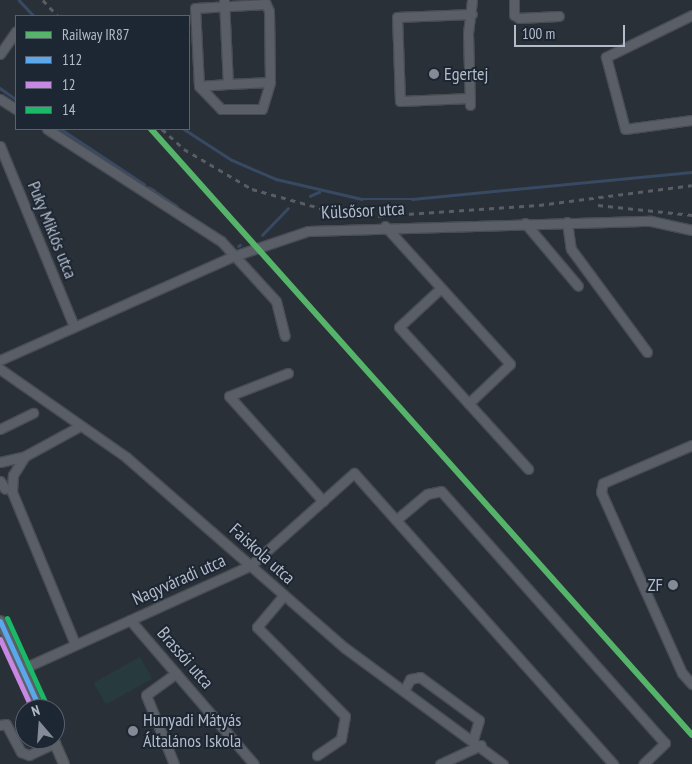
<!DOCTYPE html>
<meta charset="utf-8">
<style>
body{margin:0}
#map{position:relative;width:692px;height:764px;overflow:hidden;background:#2a3038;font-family:"PT Sans Narrow",sans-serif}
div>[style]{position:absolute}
.green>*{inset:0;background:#273a3e;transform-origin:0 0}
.stream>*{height:2.5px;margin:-1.25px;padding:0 1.25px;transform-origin:1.25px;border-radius:1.25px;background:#384963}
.roads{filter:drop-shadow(1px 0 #484c53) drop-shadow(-1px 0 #484c53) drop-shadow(0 1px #484c53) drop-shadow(0 -1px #484c53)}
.minor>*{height:9px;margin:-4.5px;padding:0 4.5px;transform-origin:4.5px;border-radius:4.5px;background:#5a5e66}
.major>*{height:10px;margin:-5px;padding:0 5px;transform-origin:5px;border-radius:5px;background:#5c6168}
.rail>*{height:2.5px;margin-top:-1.25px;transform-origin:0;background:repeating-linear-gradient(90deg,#595d64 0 5px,transparent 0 10px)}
.bus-1>*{height:5px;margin:-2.5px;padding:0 2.5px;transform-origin:2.5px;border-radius:2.5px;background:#5aa8eb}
.bus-2>*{height:5px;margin:-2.5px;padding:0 2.5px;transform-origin:2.5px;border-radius:2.5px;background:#c787e3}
.bus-3>*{height:5px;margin:-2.5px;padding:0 2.5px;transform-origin:2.5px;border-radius:2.5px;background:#1ab867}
.rail-1>*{height:6px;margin:-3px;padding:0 3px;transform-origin:3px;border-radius:3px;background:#55b46a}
.dots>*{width:14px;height:14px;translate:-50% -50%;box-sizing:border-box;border:2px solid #1d2633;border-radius:50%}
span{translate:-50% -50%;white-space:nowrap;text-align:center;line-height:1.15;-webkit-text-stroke:4px #1d2633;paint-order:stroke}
.poi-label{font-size:18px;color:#b4bcc9}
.left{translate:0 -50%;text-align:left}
.right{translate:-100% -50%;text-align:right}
.street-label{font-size:18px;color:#b4bcc9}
.legend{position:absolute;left:15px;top:15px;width:175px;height:115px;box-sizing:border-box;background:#1d2633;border:1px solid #59626f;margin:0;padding:6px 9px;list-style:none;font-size:15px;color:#b4bcc9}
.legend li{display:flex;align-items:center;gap:10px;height:25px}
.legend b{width:25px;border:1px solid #59626f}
.north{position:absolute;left:15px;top:699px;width:50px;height:50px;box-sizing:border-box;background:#1d2633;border:1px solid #59626f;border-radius:50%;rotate:342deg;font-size:14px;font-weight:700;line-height:20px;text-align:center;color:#b4bcc9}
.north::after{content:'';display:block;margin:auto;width:18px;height:22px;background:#848b96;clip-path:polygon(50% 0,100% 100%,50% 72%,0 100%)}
.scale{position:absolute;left:514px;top:25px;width:111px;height:22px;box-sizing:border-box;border:2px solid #b4bcc9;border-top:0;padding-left:6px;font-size:15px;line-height:18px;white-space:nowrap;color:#b4bcc9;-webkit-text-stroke:4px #1d2633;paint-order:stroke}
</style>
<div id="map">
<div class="green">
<i style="left:140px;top:657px;width:25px;height:53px;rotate:61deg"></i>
</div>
<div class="stream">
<i style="left:19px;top:0;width:22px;rotate:47deg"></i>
<i style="left:0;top:88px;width:19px;rotate:35deg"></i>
<i style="left:61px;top:129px;width:100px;rotate:33.5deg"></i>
<i style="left:184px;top:129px;width:57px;rotate:32.9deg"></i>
<i style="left:232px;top:160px;width:48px;rotate:23.4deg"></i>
<i style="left:276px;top:179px;width:88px;rotate:13.1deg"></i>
<i style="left:362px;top:199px;width:50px"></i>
<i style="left:412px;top:199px;width:281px;rotate:-5.5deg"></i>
<i style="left:148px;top:187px;width:7px;rotate:27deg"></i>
<i style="left:156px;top:192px;width:25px;rotate:34deg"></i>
<i style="left:310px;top:196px;width:10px;rotate:-24deg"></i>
<i style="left:262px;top:235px;width:37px;rotate:-46deg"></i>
<i style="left:238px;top:246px;width:2px;rotate:-27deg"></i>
</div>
<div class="roads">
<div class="minor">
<i style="left:224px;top:0;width:84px;rotate:87.3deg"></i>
<i style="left:228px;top:84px;width:42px;rotate:-2.7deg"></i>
<i style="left:270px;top:82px;width:71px;rotate:-90.8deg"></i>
<i style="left:269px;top:11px;width:12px;rotate:-114deg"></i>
<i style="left:514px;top:0;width:15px;rotate:90deg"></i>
<i style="left:514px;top:15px;width:6px;rotate:31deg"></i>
<i style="left:519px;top:18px;width:40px;rotate:-2.9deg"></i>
<i style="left:692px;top:15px;width:96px;rotate:154deg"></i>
<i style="left:606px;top:57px;width:74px;rotate:75.2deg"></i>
<i style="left:625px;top:129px;width:68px;rotate:-7.7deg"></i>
<i style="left:0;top:54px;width:28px;rotate:-55deg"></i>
<i style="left:228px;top:84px;width:29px;rotate:176deg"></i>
<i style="left:199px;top:86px;width:78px;rotate:-92.9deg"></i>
<i style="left:195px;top:8px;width:71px;rotate:-3.2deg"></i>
<i style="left:199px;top:86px;width:32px;rotate:46deg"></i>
<i style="left:221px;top:109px;width:41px"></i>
<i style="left:262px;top:109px;width:28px;rotate:-73deg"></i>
<i style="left:470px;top:98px;width:70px;rotate:177.5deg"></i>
<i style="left:400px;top:101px;width:84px;rotate:-92deg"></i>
<i style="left:397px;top:17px;width:75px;rotate:-2.3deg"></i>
<i style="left:0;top:99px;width:19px;rotate:32deg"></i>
<i style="left:470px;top:105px;width:72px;rotate:-91.6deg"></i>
<i style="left:468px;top:33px;width:33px;rotate:-83deg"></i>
<i style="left:47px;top:129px;width:207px;rotate:32.8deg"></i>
<i style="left:221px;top:241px;width:81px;rotate:47.5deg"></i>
<i style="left:276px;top:301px;width:36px;rotate:76deg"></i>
<i style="left:0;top:146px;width:195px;rotate:67.7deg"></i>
<i style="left:567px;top:222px;width:27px;rotate:82deg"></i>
<i style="left:571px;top:249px;width:128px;rotate:53.6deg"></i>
<i style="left:525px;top:223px;width:82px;rotate:49.9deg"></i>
<i style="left:385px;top:226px;width:186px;rotate:47.8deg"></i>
<i style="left:510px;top:364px;width:57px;rotate:136.4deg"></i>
<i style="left:441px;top:288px;width:57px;rotate:137.1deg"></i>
<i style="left:399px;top:327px;width:192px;rotate:47.7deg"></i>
<i style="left:0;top:360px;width:256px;rotate:-24deg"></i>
<i style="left:234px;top:256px;width:78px;rotate:-18.7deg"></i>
<i style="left:308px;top:231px;width:343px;rotate:-1.7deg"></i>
<i style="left:651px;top:221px;width:42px;rotate:12.4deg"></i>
<i style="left:0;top:369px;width:154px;rotate:34.9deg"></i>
<i style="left:126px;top:457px;width:291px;rotate:41.1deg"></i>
<i style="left:345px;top:648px;width:196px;rotate:36.3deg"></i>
<i style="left:288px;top:373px;width:63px;rotate:158.7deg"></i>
<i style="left:229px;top:396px;width:141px;rotate:48.2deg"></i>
<i style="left:0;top:429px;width:37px;rotate:-26deg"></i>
<i style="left:692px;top:445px;width:97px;rotate:156.9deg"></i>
<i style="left:603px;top:483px;width:9px;rotate:103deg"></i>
<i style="left:601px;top:492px;width:198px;rotate:65.9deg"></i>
<i style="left:682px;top:673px;width:15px;rotate:48deg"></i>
<i style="left:0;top:462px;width:26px;rotate:-13deg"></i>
<i style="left:0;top:481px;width:9px;rotate:58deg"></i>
<i style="left:396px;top:520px;width:40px;rotate:-40deg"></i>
<i style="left:427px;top:494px;width:14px;rotate:-12deg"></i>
<i style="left:441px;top:491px;width:337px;rotate:48.4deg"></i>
<i style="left:665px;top:743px;width:30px;rotate:136deg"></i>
<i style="left:284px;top:595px;width:42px;rotate:130.2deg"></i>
<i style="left:257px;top:627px;width:125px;rotate:45.3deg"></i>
<i style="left:345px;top:716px;width:23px;rotate:100deg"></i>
<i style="left:341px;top:739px;width:29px;rotate:146deg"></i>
<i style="left:130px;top:620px;width:190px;rotate:49.3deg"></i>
<i style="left:75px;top:644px;width:165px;rotate:-112.5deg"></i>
<i style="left:12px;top:492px;width:17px;rotate:-87deg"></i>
<i style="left:13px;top:475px;width:22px;rotate:-58deg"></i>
<i style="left:25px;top:456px;width:63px;rotate:-28.6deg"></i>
<i style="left:22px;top:669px;width:252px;rotate:-24.4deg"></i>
<i style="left:251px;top:565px;width:138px;rotate:-41.8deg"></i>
<i style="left:354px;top:473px;width:390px;rotate:48.3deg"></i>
<i style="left:405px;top:689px;width:11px;rotate:-63deg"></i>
<i style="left:410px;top:679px;width:10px;rotate:-11deg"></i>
<i style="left:420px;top:677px;width:73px;rotate:36.1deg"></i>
<i style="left:479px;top:720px;width:21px;rotate:107deg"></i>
<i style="left:0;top:725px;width:6px;rotate:-9deg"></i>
<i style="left:6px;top:724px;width:32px;rotate:62deg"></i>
<i style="left:21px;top:752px;width:9px;rotate:21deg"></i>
<i style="left:29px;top:755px;width:29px;rotate:-25deg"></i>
<i style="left:174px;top:764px;width:74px;rotate:-112.1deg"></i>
<i style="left:146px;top:695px;width:37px;rotate:-36deg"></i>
<i style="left:440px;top:764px;width:45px;rotate:-24.9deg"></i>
</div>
<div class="major">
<i style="left:0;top:621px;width:97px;rotate:65.6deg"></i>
<i style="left:53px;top:739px;width:27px;rotate:66deg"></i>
</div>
</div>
<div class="rail">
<i style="left:43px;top:0;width:22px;rotate:47deg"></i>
<i style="left:162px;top:129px;width:30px;rotate:42deg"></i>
<i style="left:184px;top:149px;width:79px;rotate:30.5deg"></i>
<i style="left:252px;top:189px;width:89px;rotate:15.6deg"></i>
<i style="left:338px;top:213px;width:41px;rotate:4.2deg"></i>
<i style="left:379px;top:216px;width:160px;rotate:-3.9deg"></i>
<i style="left:539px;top:205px;width:154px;rotate:-7.4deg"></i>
<i style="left:598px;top:205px;width:95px;rotate:6.1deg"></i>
</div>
<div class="bus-1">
<i style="left:0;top:621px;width:97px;rotate:65.6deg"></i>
</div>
<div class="bus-2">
<i style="left:0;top:639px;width:77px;rotate:65.4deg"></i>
</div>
<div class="bus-3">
<i style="left:7px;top:618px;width:97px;rotate:65.6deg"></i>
</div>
<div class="rail-1">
<i style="left:151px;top:129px;width:812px;rotate:48.24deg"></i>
</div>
<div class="dots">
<i style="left:434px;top:74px;background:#848b96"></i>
<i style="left:673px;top:585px;background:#848b96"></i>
<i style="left:133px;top:731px;background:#848b96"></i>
</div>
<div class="poi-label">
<span class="left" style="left:444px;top:74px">Egertej</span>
<span class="right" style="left:663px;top:585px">ZF</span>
<span class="left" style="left:143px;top:731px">Hunyadi Mátyás<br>Általános Iskola</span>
</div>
<div class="street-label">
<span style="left:363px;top:211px;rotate:-3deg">Külsősor utca</span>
<span style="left:52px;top:230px;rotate:68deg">Puky Miklós utca</span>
<span style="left:262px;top:554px;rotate:42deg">Faiskola utca</span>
<span style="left:179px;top:580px;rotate:-24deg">Nagyváradi utca</span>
<span style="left:185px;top:658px;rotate:49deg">Brassói utca</span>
</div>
<ul class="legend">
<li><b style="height:6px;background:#55b46a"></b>Railway IR87</li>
<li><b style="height:6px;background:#5aa8eb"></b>112</li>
<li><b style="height:6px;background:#c787e3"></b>12</li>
<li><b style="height:6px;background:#1ab867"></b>14</li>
</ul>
<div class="north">N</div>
<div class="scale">100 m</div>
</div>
